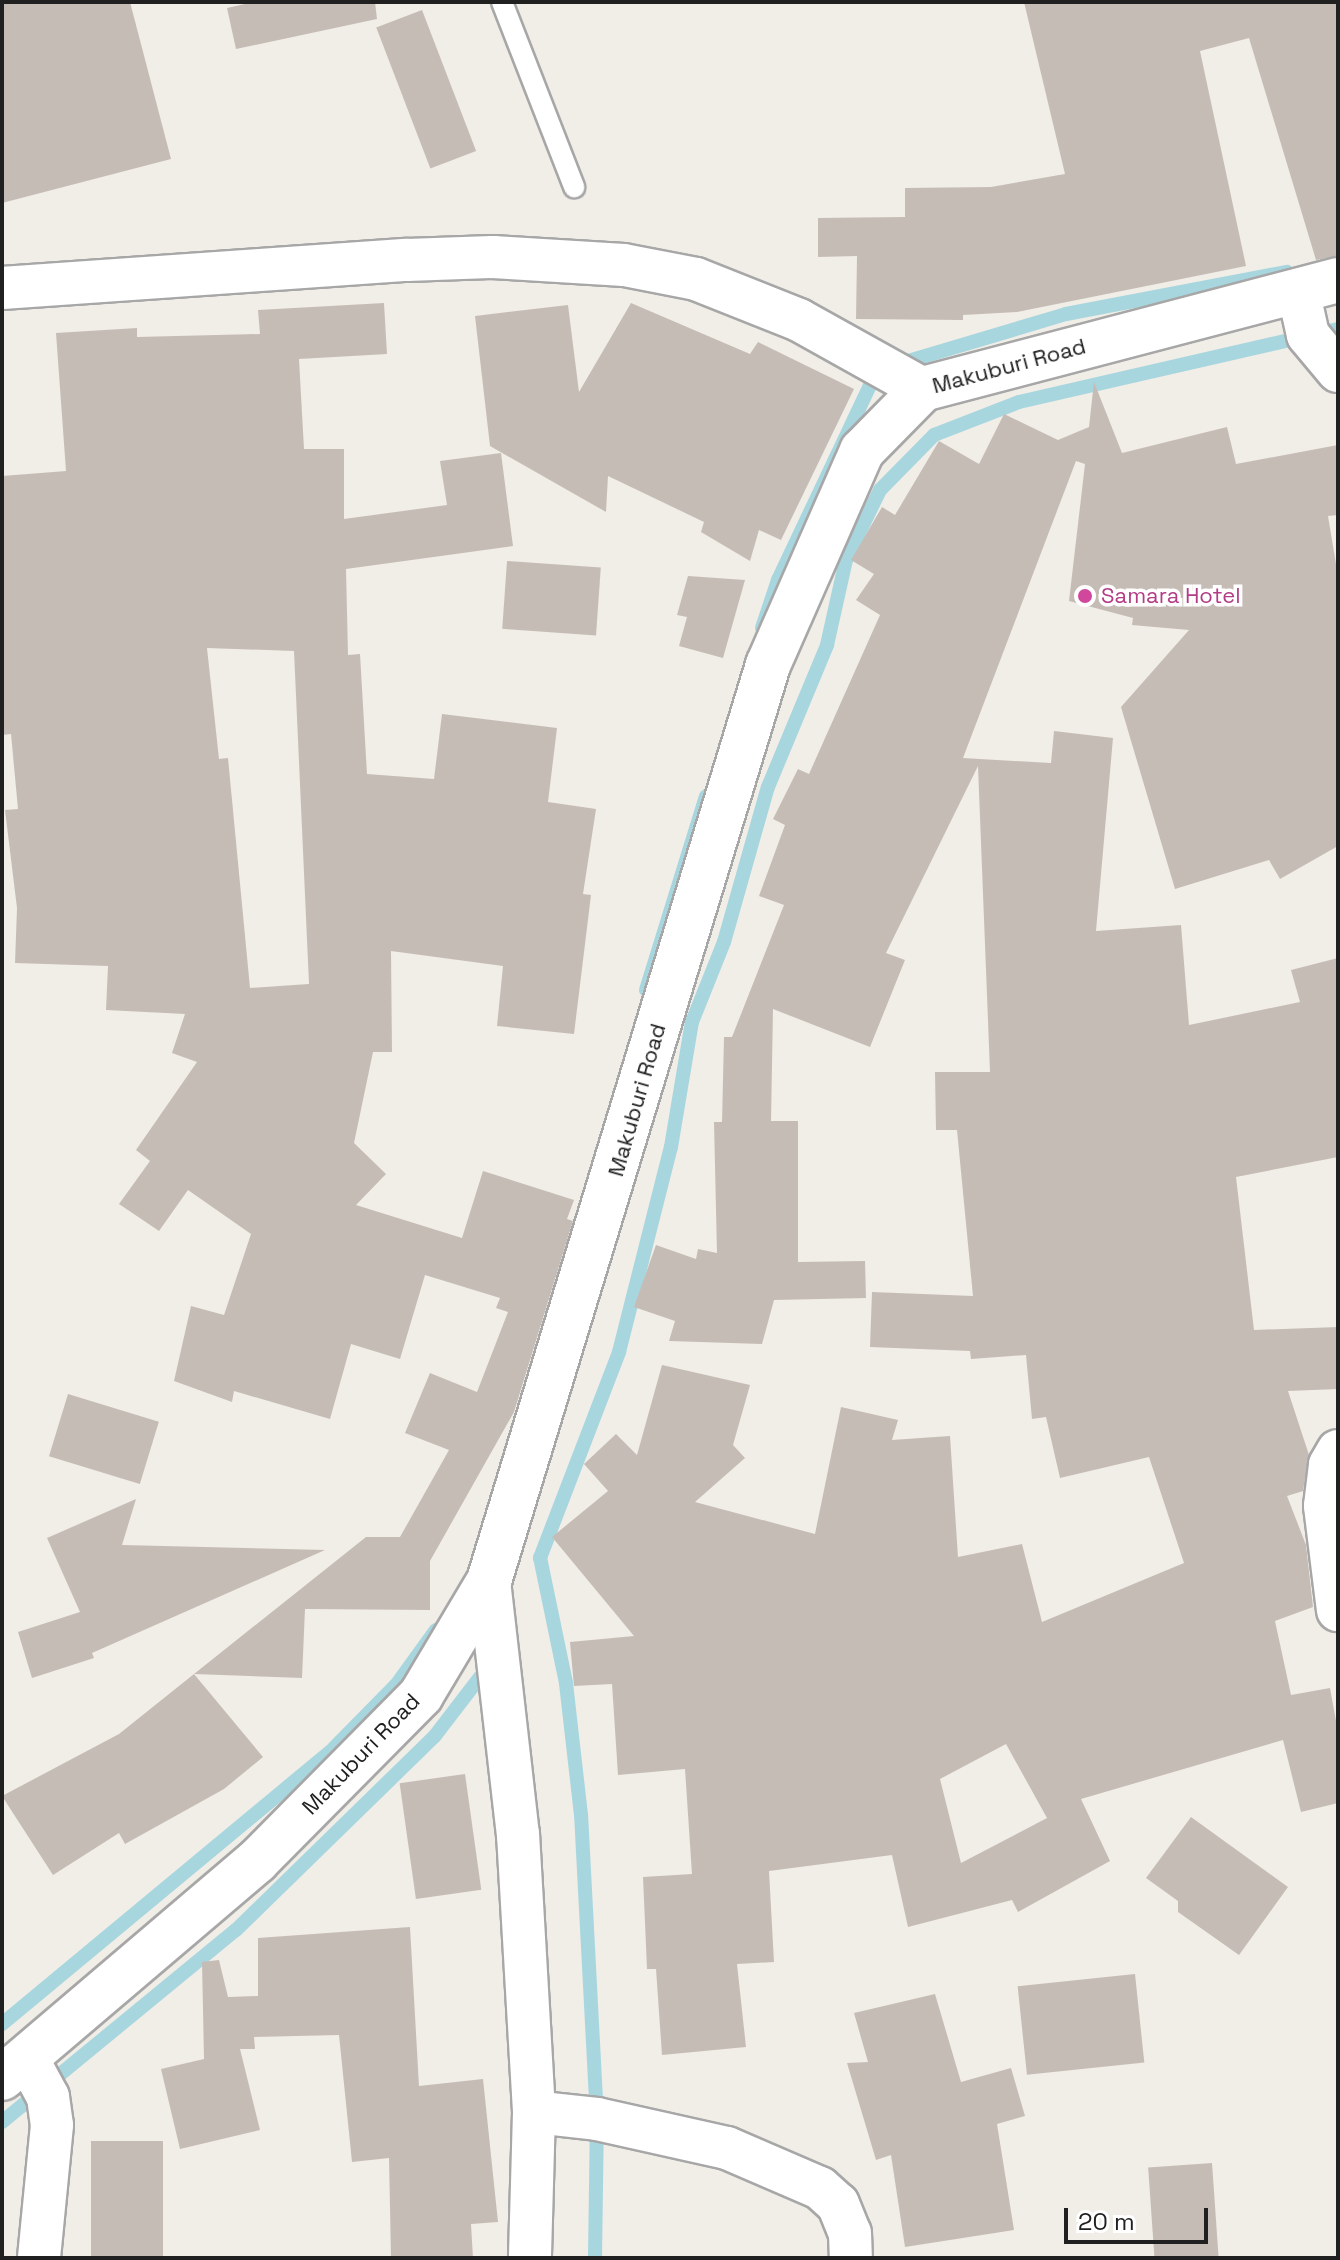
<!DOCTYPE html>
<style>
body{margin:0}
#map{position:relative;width:1340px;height:2260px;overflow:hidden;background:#f1ede7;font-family:"Space Grotesk",sans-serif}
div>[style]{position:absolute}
.stream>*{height:14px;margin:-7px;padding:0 7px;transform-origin:7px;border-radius:7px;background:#a7d6df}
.building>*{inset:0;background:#c6bcb6;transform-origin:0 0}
.roads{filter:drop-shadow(2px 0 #a7a7a7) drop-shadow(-2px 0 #a7a7a7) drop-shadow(0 2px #a7a7a7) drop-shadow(0 -2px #a7a7a7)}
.service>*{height:20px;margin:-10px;padding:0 10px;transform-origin:10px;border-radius:10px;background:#fff}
.minor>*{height:42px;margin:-21px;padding:0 21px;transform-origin:21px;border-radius:21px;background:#fff}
.tertiary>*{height:44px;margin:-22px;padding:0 22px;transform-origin:22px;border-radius:22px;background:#fff}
.dots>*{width:22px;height:22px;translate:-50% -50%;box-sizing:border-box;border:4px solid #fff;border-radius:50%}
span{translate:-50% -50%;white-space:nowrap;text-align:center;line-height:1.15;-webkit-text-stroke:7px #fff;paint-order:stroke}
.street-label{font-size:22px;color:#202020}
.hotel-label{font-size:22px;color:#b23c85}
.left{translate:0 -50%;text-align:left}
.frame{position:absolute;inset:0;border:4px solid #202020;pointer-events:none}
.scale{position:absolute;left:1064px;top:2208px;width:144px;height:36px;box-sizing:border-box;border:4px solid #202020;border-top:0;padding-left:10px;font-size:24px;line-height:28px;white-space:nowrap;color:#202020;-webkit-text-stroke:6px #fff;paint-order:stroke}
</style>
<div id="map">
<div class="stream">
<i style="left:895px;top:365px;width:178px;rotate:-16.6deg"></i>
<i style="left:1066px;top:314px;width:225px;rotate:-10.8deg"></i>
<i style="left:762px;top:628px;width:51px;rotate:-71.6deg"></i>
<i style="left:778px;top:580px;width:237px;rotate:-64.7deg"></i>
<i style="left:646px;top:990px;width:203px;rotate:-72.8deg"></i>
<i style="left:2px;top:2024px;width:432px;rotate:-39.7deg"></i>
<i style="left:334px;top:1748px;width:88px;rotate:-45.5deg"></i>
<i style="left:396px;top:1685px;width:68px;rotate:-54deg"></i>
<i style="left:2px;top:2122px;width:303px;rotate:-39.4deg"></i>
<i style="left:236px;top:1930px;width:277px;rotate:-44.3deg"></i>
<i style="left:434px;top:1737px;width:76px;rotate:-52.5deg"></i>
<i style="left:595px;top:2258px;width:139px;rotate:-89.2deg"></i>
<i style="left:597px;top:2119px;width:304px;rotate:-93deg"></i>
<i style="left:581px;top:1815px;width:133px;rotate:-96.5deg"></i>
<i style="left:566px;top:1683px;width:128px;rotate:-101.7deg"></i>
<i style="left:540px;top:1558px;width:221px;rotate:-69deg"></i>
<i style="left:619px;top:1352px;width:211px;rotate:-75.8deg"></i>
<i style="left:671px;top:1147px;width:127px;rotate:-80.5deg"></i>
<i style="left:692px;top:1022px;width:86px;rotate:-68.2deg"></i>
<i style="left:724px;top:942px;width:161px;rotate:-74.2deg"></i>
<i style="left:768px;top:787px;width:154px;rotate:-67.4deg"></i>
<i style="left:827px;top:645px;width:87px;rotate:-77.4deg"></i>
<i style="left:846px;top:560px;width:78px;rotate:-64.1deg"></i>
<i style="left:880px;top:490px;width:77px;rotate:-45.5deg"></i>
<i style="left:934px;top:435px;width:91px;rotate:-21.2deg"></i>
<i style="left:1019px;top:402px;width:327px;rotate:-12.9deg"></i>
</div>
<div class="building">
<i style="clip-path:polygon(2px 2px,130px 2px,171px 159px,2px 203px)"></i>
<i style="clip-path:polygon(254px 2px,375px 2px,377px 19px,236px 49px,227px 8px)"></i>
<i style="clip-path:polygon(1024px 2px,1338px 2px,1338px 256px,1316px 260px,1249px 38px,1200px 51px,1246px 266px,1017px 312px,963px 315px,963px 320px,856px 319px,857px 256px,818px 257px,818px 218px,905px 217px,905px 188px,991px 187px,1065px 174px)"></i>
<i style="left:422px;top:10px;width:151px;height:49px;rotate:69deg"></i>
<i style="clip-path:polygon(evenodd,384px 303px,387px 354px,299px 359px,304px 449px,344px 449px,344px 519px,447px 505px,440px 461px,501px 453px,513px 546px,346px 569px,348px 655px,360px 654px,367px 774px,434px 779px,442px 714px,557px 728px,548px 802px,596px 809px,583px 894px,591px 895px,574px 1034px,497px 1026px,503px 966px,391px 951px,392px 1052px,373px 1052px,354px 1143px,386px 1174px,356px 1205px,462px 1238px,483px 1171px,574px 1200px,567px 1219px,573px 1221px,514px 1412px,430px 1561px,430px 1610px,305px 1609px,302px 1678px,194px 1674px,366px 1537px,400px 1537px,449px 1450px,405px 1433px,430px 1373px,477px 1392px,508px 1312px,496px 1308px,500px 1298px,425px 1275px,400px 1359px,351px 1344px,330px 1419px,234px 1391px,232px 1402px,174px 1381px,191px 1306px,224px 1315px,251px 1234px,188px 1190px,159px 1231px,119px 1204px,150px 1161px,136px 1150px,197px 1062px,172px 1053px,185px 1014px,106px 1010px,108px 966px,15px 963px,17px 908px,5px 810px,18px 809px,11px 734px,2px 735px,2px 476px,66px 471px,56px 333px,137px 328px,137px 337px,260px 334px,258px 310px,384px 303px,207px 648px,294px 651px,309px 984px,250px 988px,228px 758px,219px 759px,207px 648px)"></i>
<i style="clip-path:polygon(631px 303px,750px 354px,758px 342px,854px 389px,781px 540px,759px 530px,750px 561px,701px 532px,704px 522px,608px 476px,606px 512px,490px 446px,475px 316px,568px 305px,579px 392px)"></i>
<i style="clip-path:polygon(evenodd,1094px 382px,1122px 453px,1227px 427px,1236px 464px,1338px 445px,1338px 515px,1328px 516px,1338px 576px,1338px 846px,1280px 879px,1269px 860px,1175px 889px,1121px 707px,1189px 630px,1132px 625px,1133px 618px,1069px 601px,1085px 464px,1076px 461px,963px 758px,1051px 763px,1054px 731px,1113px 738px,1096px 931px,1181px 925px,1189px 1025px,1300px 1002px,1291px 970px,1338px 958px,1338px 1157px,1236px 1177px,1254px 1330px,1338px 1327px,1338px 1389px,1288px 1391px,1309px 1455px,1303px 1491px,1287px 1496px,1306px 1545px,1313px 1607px,1275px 1621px,1291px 1695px,1330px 1688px,1338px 1732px,1338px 1803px,1301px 1812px,1283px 1740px,1081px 1799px,1110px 1861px,1018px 1912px,1012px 1900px,908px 1927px,892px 1855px,769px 1871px,774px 1962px,737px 1964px,746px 2047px,662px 2055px,656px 1969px,647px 1969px,643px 1877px,692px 1874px,685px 1769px,618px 1775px,612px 1684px,574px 1686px,570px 1642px,634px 1636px,552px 1537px,608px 1491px,584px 1464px,616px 1434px,637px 1455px,662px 1365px,750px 1385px,733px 1445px,745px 1458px,695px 1502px,815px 1534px,841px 1407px,898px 1420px,892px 1440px,950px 1436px,958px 1557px,1022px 1544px,1042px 1622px,1184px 1563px,1149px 1457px,1060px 1478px,1046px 1417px,1032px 1419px,1026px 1355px,971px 1359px,970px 1351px,870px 1347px,872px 1292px,973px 1296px,957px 1130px,936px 1130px,935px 1072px,990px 1072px,978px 766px,886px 953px,905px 960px,870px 1047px,773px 1009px,771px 1121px,798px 1121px,798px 1262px,865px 1261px,866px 1298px,774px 1300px,762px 1344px,669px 1341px,675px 1321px,634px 1307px,656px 1245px,696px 1259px,698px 1249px,717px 1253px,714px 1122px,722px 1122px,724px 1037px,732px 1037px,784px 905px,759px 896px,785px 825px,773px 819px,798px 769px,809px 774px,880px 615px,856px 600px,874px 574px,851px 560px,882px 507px,895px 515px,939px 441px,979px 464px,1004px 414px,1058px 440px,1089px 427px,1094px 382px,1006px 1744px,1047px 1818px,961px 1863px,940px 1779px,1006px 1744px)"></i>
<i style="left:507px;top:561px;width:94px;height:68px;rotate:4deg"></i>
<i style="clip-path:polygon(688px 576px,745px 580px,723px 658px,679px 646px,687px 617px,677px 615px)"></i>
<i style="left:68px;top:1394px;width:95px;height:65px;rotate:17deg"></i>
<i style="clip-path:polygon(136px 1499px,122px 1545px,325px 1550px,92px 1653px,94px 1658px,32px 1678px,18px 1632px,80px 1612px,47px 1538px)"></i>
<i style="clip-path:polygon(194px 1674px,263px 1757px,224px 1789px,125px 1844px,119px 1833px,53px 1875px,2px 1796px,119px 1734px)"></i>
<i style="left:465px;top:1774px;width:117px;height:66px;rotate:82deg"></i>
<i style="clip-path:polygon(1191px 1817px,1288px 1887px,1239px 1955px,1178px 1912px,1178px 1901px,1146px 1878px)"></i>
<i style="clip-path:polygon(410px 1927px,419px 2086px,483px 2079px,498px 2222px,471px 2224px,473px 2258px,391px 2258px,389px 2158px,352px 2162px,339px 2035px,254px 2037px,255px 2049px,240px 2049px,260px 2130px,180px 2149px,161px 2069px,204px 2059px,202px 1962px,219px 1960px,228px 1997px,258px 1996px,258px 1938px)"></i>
<i style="left:1135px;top:1974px;width:89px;height:118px;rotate:84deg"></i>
<i style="clip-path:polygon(935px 1994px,961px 2082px,1011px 2068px,1025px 2116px,997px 2124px,1014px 2230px,905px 2247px,891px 2155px,876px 2160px,847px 2063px,868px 2062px,854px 2013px)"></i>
<i style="left:91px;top:2141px;width:72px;height:117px"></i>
<i style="left:1212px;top:2163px;width:95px;height:64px;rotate:86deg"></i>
</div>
<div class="roads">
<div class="service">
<i style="left:502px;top:2px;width:199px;rotate:68.7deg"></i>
</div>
<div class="minor">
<i style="left:2px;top:288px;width:406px;rotate:-4deg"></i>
<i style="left:407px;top:260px;width:86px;rotate:-2deg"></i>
<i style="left:493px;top:257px;width:131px;rotate:3.5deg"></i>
<i style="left:624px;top:265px;width:73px;rotate:11deg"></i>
<i style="left:696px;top:279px;width:111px;rotate:21.7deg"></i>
<i style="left:799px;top:320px;width:142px;rotate:29.1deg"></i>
<i style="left:1298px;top:290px;width:46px;rotate:77.5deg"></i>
<i style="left:1308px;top:335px;width:47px;rotate:50.2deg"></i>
<i style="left:1338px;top:1451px;width:16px;rotate:120deg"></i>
<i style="left:1330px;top:1465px;width:41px;rotate:97deg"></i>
<i style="left:1325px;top:1506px;width:105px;rotate:82.9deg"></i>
<i style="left:489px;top:1581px;width:255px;rotate:83.5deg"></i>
<i style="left:518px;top:1834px;width:278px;rotate:86.7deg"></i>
<i style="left:534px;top:2112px;width:146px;rotate:91.6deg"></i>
<i style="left:28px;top:2060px;width:42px;rotate:61.6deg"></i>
<i style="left:48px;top:2097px;width:28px;rotate:82deg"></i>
<i style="left:52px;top:2125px;width:134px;rotate:95.6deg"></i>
<i style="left:534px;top:2112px;width:63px;rotate:6.3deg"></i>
<i style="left:597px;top:2119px;width:133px;rotate:12.6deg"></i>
<i style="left:727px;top:2148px;width:101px;rotate:23.3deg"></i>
<i style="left:820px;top:2188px;width:24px;rotate:42deg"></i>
<i style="left:838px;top:2204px;width:31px;rotate:68deg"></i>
<i style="left:850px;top:2233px;width:25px;rotate:88deg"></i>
</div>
<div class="tertiary">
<i style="left:2px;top:2078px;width:335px;rotate:-40.4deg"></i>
<i style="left:257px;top:1861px;width:233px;rotate:-45.3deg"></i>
<i style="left:421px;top:1695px;width:133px;rotate:-59.2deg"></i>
<i style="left:489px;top:1581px;width:958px;rotate:-73.06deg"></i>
<i style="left:768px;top:665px;width:234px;rotate:-66.3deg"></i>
<i style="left:862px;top:451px;width:87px;rotate:-45.5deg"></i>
<i style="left:923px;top:389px;width:429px;rotate:-14.7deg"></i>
</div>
</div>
<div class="dots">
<i style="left:1085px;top:596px;background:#d1479c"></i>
</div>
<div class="street-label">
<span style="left:1009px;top:366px;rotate:-15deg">Makuburi Road</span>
<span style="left:637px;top:1100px;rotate:-74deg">Makuburi Road</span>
<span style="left:361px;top:1754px;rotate:-46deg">Makuburi Road</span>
</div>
<div class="hotel-label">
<span class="left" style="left:1101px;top:596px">Samara Hotel</span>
</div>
<div class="frame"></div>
<div class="scale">20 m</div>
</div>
